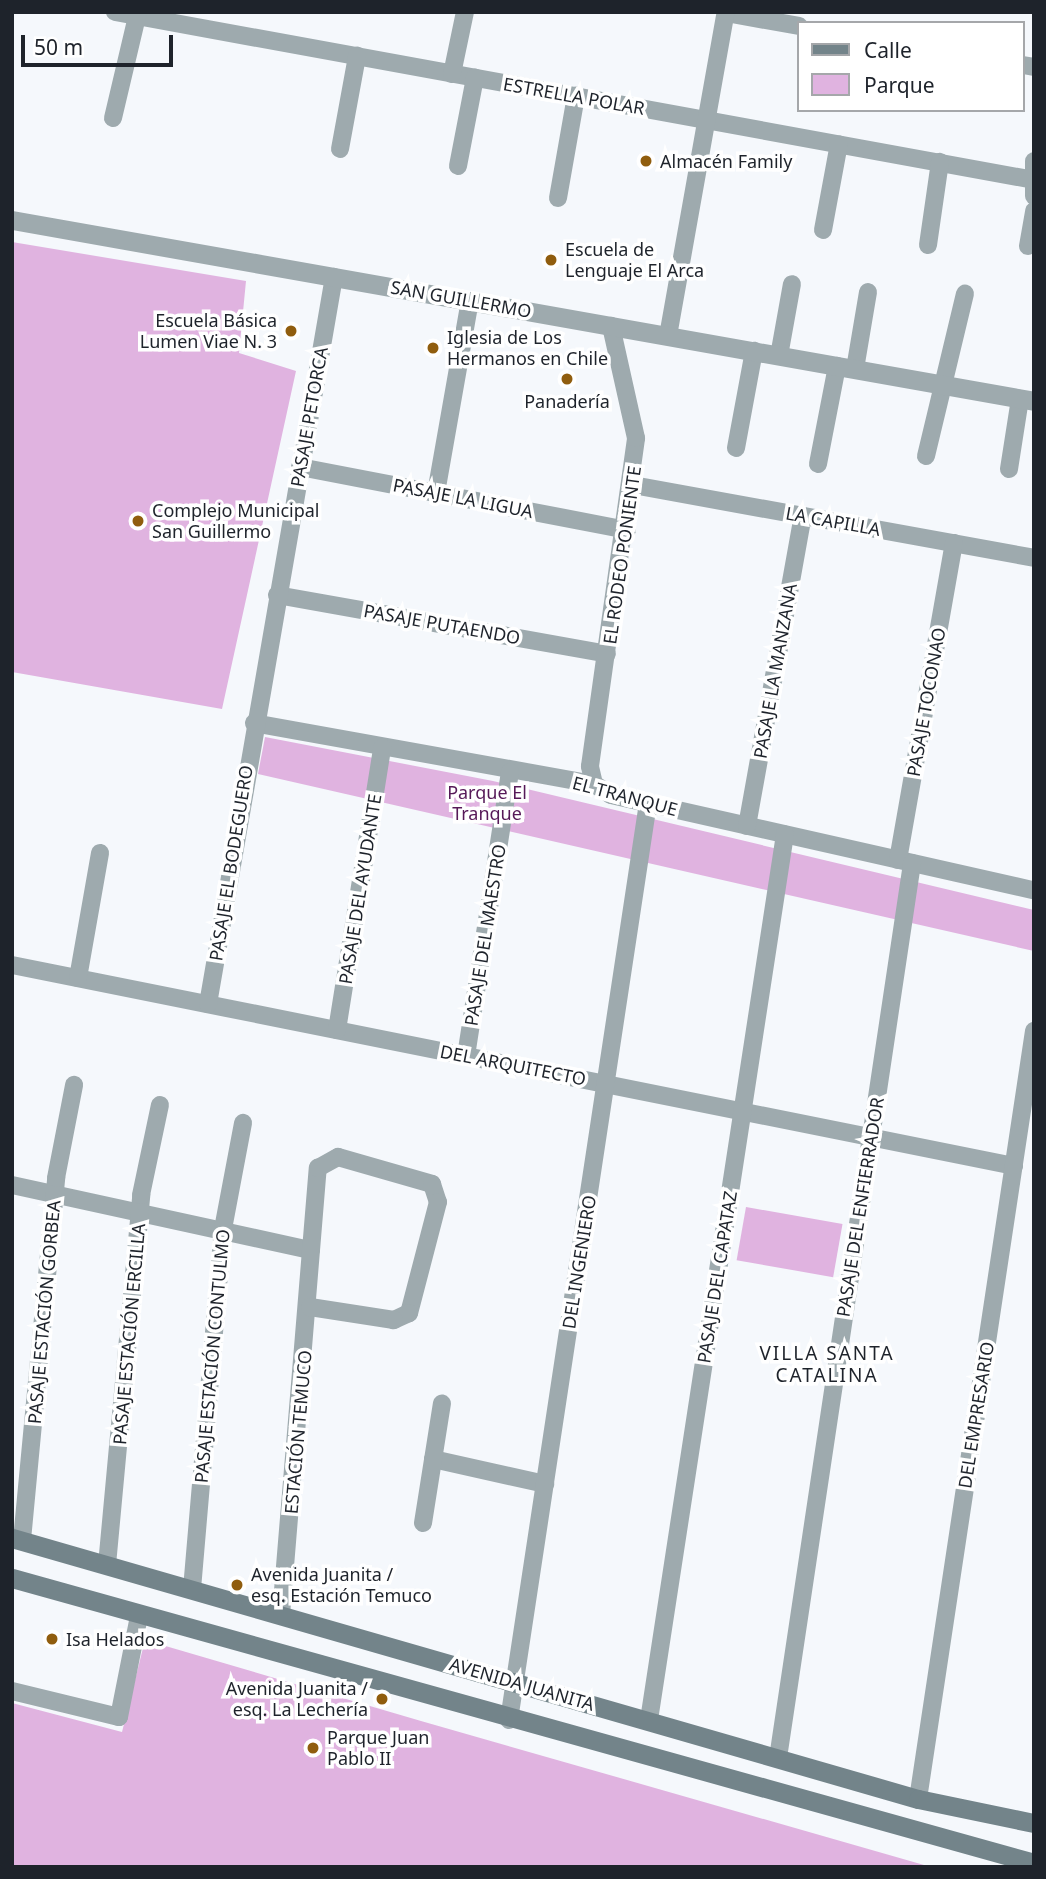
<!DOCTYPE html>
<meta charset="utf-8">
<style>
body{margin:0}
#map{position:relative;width:1046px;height:1879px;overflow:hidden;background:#f5f8fc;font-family:"Noto Sans",sans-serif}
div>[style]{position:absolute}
.green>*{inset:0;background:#e0b3e0;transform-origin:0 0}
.minor>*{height:18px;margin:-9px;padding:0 9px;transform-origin:9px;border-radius:9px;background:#9eaaae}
.tertiary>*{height:19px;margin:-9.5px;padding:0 9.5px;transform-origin:9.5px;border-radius:9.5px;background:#9eaaae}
.secondary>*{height:19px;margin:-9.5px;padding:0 9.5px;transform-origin:9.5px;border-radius:9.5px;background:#73848a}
.dots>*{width:19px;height:19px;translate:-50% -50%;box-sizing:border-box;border:4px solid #fff;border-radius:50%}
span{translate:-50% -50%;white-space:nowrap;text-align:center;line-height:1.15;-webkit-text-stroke:7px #fff;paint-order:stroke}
.street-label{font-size:18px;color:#1e232b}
.poi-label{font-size:18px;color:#1e232b}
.left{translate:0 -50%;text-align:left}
.right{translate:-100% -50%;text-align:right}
.park-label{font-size:18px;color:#561958}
.neighbourhood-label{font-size:19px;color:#1e232b;letter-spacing:2px}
.frame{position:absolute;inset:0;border:14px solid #1e232b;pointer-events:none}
.legend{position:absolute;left:797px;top:21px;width:228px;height:91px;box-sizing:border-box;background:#fff;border:2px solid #a5a7aa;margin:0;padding:9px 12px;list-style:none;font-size:21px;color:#1e232b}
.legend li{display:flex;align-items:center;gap:14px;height:35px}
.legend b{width:35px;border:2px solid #a5a7aa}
.scale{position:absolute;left:21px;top:35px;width:152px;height:32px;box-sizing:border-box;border:4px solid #1e232b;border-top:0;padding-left:9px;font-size:21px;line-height:24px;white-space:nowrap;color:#1e232b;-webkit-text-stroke:5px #fff;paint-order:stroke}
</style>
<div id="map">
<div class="green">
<i style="clip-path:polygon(12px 242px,246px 281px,239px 353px,296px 371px,222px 709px,12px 672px)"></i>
<i style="clip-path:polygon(265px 737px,493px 781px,1034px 910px,1034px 951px,258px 774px)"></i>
<i style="left:746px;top:1207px;width:98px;height:54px;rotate:10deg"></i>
<i style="clip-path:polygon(145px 1640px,421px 1721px,931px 1867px,12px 1867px,12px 1703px,122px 1732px)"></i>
</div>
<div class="minor">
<i style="left:115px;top:12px;width:934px;rotate:10.36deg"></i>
<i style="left:726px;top:13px;width:74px;rotate:10.1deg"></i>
<i style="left:1023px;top:65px;width:11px;rotate:10deg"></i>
<i style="left:452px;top:74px;width:63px;rotate:-78.2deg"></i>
<i style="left:113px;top:118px;width:109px;rotate:-76.7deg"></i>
<i style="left:340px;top:149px;width:95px;rotate:-79.6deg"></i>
<i style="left:1034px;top:161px;width:35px;rotate:90deg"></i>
<i style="left:458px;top:166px;width:90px;rotate:-79.1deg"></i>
<i style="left:558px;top:198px;width:104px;rotate:-80deg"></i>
<i style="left:823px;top:230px;width:87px;rotate:-79.5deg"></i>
<i style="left:928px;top:245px;width:84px;rotate:-81.8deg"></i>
<i style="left:1028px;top:246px;width:36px;rotate:-80deg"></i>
<i style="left:668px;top:336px;width:329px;rotate:-79.9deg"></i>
<i style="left:779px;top:356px;width:73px;rotate:-79.8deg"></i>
<i style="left:855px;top:369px;width:78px;rotate:-80.4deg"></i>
<i style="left:736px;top:448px;width:99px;rotate:-79.5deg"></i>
<i style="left:926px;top:456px;width:167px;rotate:-76.5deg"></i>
<i style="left:818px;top:464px;width:100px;rotate:-79deg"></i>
<i style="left:300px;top:467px;width:333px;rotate:10.9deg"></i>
<i style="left:1009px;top:469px;width:71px;rotate:-81.1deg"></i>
<i style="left:633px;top:485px;width:408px;rotate:10.3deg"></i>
<i style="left:436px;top:493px;width:195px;rotate:-80deg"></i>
<i style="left:277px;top:595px;width:335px;rotate:10.1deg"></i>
<i style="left:254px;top:723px;width:345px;rotate:10.2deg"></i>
<i style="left:594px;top:784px;width:20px;rotate:33deg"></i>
<i style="left:611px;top:795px;width:434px;rotate:12.7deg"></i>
<i style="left:594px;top:784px;width:18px;rotate:-103deg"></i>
<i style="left:590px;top:766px;width:331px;rotate:-82deg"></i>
<i style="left:636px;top:438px;width:115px;rotate:-102.6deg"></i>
<i style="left:747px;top:826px;width:315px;rotate:-79.8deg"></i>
<i style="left:898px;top:860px;width:322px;rotate:-80deg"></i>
<i style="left:12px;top:965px;width:1022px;rotate:11.34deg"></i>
<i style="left:78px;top:978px;width:127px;rotate:-80deg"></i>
<i style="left:208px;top:1004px;width:738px;rotate:-80.17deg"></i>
<i style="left:337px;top:1030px;width:286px;rotate:-80.9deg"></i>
<i style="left:466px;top:1056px;width:287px;rotate:-81.2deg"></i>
<i style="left:12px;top:1185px;width:306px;rotate:12.3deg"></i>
<i style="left:433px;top:1459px;width:115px;rotate:12.6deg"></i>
<i style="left:423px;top:1523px;width:121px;rotate:-81deg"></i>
<i style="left:22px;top:1540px;width:364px;rotate:-84.6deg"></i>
<i style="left:56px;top:1178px;width:95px;rotate:-79deg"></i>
<i style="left:107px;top:1565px;width:372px;rotate:-84.7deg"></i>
<i style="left:141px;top:1195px;width:92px;rotate:-78.1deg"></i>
<i style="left:192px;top:1589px;width:361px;rotate:-85.1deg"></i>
<i style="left:223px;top:1229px;width:108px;rotate:-79.3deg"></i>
<i style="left:281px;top:1615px;width:449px;rotate:-85.3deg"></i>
<i style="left:318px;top:1168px;width:23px;rotate:-29deg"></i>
<i style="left:338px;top:1157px;width:98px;rotate:16deg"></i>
<i style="left:432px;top:1184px;width:19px;rotate:72deg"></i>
<i style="left:438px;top:1202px;width:115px;rotate:104.6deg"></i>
<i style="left:409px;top:1313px;width:17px;rotate:155deg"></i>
<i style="left:394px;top:1320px;width:85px;rotate:-171.2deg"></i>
<i style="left:12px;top:1691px;width:110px;rotate:13.7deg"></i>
<i style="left:119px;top:1717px;width:103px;rotate:-78.8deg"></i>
<i style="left:509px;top:1720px;width:927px;rotate:-81.38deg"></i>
<i style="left:649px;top:1720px;width:896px;rotate:-81.27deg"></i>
<i style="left:778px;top:1758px;width:905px;rotate:-81.48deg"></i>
<i style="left:918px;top:1799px;width:777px;rotate:-81.41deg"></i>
</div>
<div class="tertiary">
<i style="left:12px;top:220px;width:1038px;rotate:10.04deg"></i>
</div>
<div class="secondary">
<i style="left:12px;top:1538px;width:943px;rotate:16.07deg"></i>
<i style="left:918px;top:1799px;width:118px;rotate:11.7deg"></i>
<i style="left:12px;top:1578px;width:1061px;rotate:15.58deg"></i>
</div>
<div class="dots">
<i style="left:646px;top:161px;background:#905d0e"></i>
<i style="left:551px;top:260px;background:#905d0e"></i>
<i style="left:291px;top:331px;background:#905d0e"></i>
<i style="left:433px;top:348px;background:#905d0e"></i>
<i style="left:567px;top:379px;background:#905d0e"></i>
<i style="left:138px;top:521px;background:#905d0e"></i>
<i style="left:237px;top:1585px;background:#905d0e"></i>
<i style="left:52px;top:1639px;background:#905d0e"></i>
<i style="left:382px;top:1699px;background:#905d0e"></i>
<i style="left:313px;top:1748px;background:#905d0e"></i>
</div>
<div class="street-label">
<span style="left:574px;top:96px;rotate:10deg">ESTRELLA POLAR</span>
<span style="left:461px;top:299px;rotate:10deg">SAN GUILLERMO</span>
<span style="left:309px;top:417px;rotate:-80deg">PASAJE PETORCA</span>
<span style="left:463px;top:498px;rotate:11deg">PASAJE LA LIGUA</span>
<span style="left:833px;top:521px;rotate:10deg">LA CAPILLA</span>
<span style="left:622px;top:555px;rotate:-82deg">EL RODEO PONIENTE</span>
<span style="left:442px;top:624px;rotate:10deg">PASAJE PUTAENDO</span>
<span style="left:775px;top:671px;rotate:-80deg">PASAJE LA MANZANA</span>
<span style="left:926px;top:702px;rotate:-80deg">PASAJE TOCONAO</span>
<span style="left:625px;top:796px;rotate:15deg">EL TRANQUE</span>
<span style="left:231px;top:863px;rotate:-81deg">PASAJE EL BODEGUERO</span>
<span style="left:360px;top:889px;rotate:-81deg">PASAJE DEL AYUDANTE</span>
<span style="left:485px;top:935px;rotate:-81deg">PASAJE DEL MAESTRO</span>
<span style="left:513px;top:1065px;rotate:11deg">DEL ARQUITECTO</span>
<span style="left:860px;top:1207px;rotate:-81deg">PASAJE DEL ENFIERRADOR</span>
<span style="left:579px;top:1262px;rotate:-81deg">DEL INGENIERO</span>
<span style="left:717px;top:1277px;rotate:-81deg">PASAJE DEL CAPATAZ</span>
<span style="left:44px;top:1312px;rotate:-85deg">PASAJE ESTACIÓN GORBEA</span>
<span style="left:129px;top:1334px;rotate:-85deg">PASAJE ESTACIÓN ERCILLA</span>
<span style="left:212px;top:1356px;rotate:-85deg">PASAJE ESTACIÓN CONTULMO</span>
<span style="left:976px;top:1415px;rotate:-81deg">DEL EMPRESARIO</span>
<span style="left:298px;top:1432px;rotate:-85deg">ESTACIÓN TEMUCO</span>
<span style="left:522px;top:1684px;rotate:16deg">AVENIDA JUANITA</span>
</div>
<div class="poi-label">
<span class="left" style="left:660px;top:161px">Almacén Family</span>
<span class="left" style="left:565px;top:260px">Escuela de<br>Lenguaje El Arca</span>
<span class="right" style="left:277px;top:331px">Escuela Básica<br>Lumen Viae N. 3</span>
<span class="left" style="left:447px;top:348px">Iglesia de Los<br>Hermanos en Chile</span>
<span style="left:567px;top:401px">Panadería</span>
<span class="left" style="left:152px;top:521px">Complejo Municipal<br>San Guillermo</span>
<span class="left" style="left:251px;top:1585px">Avenida Juanita /<br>esq. Estación Temuco</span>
<span class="left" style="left:66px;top:1639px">Isa Helados</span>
<span class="right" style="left:368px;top:1699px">Avenida Juanita /<br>esq. La Lechería</span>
<span class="left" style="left:327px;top:1748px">Parque Juan<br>Pablo II</span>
</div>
<div class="park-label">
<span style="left:487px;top:803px">Parque El<br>Tranque</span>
</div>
<div class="neighbourhood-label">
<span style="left:827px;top:1365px">VILLA SANTA<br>CATALINA</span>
</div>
<div class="frame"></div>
<ul class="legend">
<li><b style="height:9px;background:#73848a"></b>Calle</li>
<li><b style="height:19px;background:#e0b3e0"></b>Parque</li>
</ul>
<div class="scale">50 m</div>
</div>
